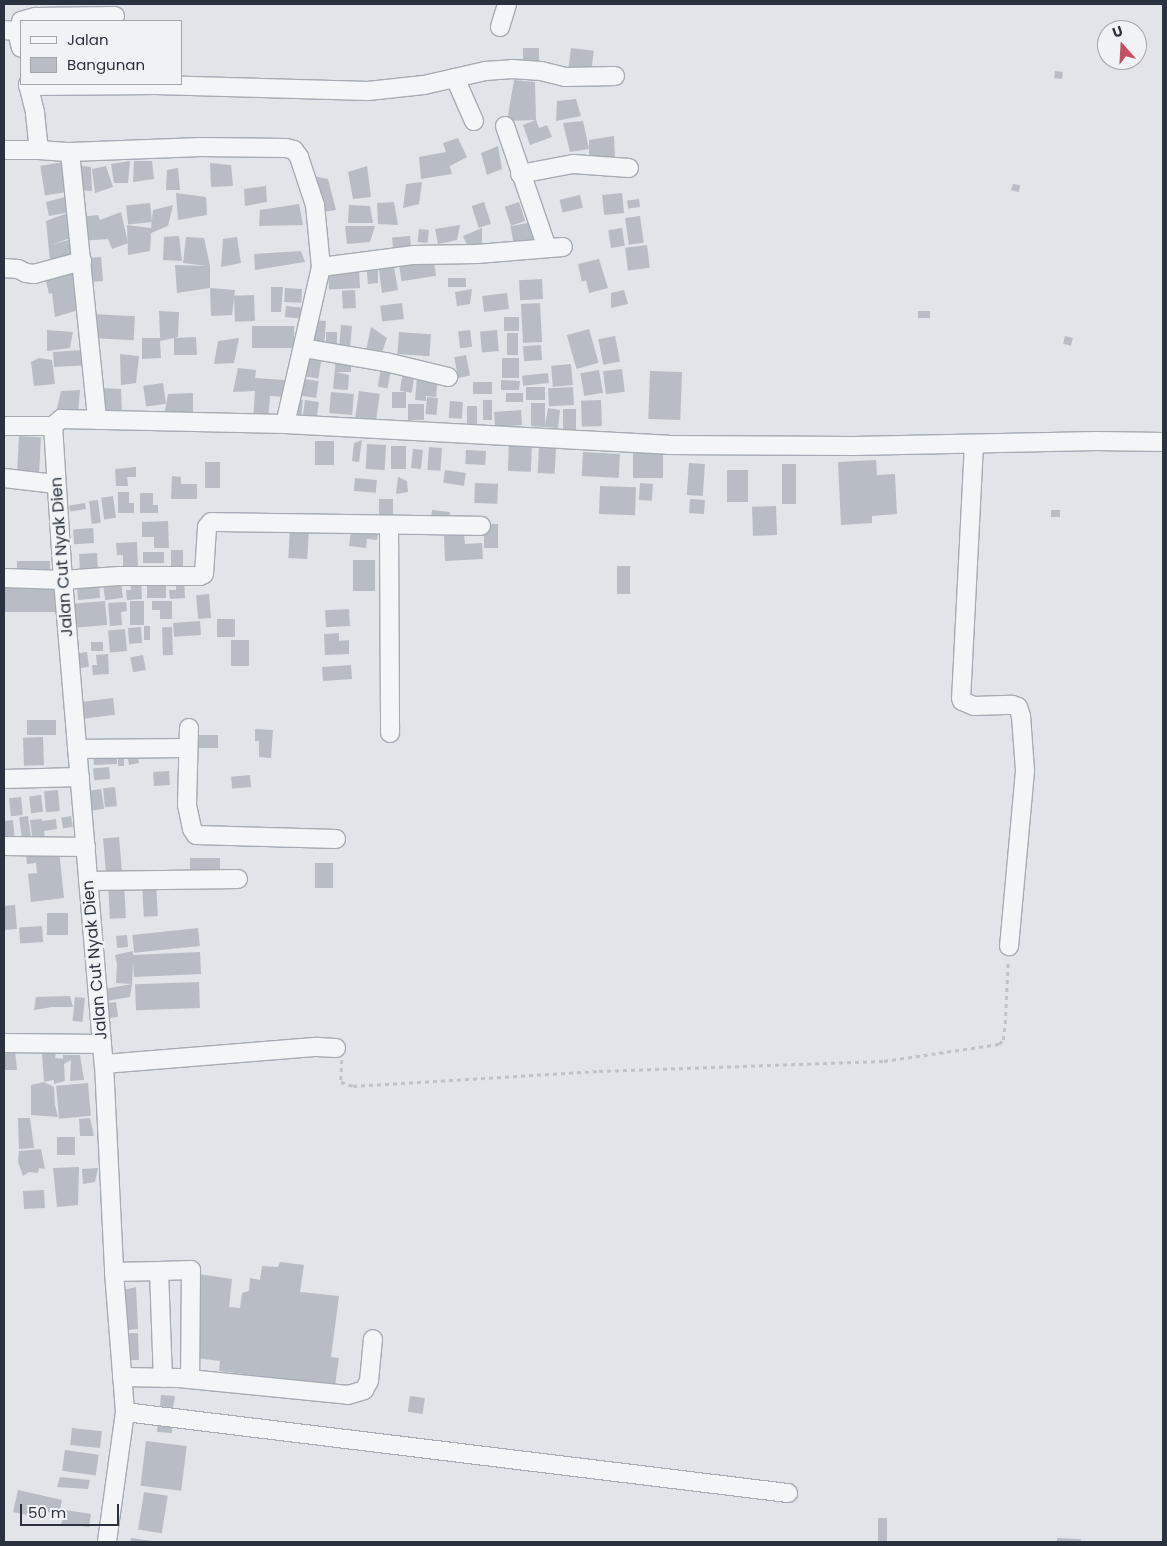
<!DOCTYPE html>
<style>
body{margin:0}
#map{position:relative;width:1167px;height:1546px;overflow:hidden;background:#e1e4e9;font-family:Poppins,sans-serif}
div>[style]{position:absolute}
.building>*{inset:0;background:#b8bdc5;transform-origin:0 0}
.path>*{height:2.5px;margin-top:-1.25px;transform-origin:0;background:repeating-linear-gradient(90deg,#bfc2c7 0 4px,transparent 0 8px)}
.roads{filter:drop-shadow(1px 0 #a6abb3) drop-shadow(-1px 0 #a6abb3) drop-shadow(0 1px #a6abb3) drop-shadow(0 -1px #a6abb3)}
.minor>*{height:18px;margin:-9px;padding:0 9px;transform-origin:9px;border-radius:9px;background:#f3f5f7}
span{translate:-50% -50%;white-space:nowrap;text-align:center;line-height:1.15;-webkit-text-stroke:4.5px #f0f3f6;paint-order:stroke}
.street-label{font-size:16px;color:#2a323f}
.frame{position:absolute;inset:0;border:5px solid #2a323f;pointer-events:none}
.legend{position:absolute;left:20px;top:20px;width:162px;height:65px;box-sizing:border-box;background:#f0f3f6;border:1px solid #a1a6ad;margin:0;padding:6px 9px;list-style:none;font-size:15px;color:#2a323f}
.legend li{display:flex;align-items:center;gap:10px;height:25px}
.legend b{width:25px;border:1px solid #a1a6ad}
.north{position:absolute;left:1097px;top:20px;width:50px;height:50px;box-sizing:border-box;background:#f0f3f6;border:1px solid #a1a6ad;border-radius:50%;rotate:341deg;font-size:14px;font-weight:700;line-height:20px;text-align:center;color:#2a323f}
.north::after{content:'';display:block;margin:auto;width:18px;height:22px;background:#c64e61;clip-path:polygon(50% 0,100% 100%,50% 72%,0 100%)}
.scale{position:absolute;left:20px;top:1504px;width:99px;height:22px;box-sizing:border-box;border:2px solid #2a323f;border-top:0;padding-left:6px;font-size:15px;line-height:18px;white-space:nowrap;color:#2a323f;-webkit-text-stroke:4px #f0f3f6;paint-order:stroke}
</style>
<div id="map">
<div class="building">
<i style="left:523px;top:48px;width:16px;height:17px"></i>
<i style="left:571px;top:48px;width:23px;height:23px;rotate:7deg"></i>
<i style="left:1055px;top:71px;width:8px;height:7px;rotate:7deg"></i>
<i style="clip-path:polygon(514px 80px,535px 82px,536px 120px,507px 121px)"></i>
<i style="clip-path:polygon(576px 99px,581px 116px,556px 121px,557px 101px)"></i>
<i style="clip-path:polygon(536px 120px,539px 128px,547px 125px,552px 137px,530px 145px,523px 125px)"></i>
<i style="clip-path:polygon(583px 121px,589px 149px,570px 152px,563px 123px)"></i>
<i style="clip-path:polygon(614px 136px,615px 157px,589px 159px,589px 140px)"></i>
<i style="clip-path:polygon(458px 138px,467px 157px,450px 166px,448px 159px,452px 174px,421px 179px,419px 157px,446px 152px,443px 143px)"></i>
<i style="clip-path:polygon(498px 146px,502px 169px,487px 175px,481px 153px)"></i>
<i style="clip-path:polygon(130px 161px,128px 183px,114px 183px,111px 164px)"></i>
<i style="clip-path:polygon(134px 161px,152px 161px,154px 179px,133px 182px)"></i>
<i style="left:64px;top:162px;width:30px;height:24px;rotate:81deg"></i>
<i style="clip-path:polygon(210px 163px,231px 165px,233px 186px,211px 187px)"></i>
<i style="clip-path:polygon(75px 165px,91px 167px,92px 191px,77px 190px)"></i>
<i style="clip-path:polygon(106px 166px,113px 187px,95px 193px,92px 169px)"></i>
<i style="clip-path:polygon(367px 166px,371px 197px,353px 199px,348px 172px)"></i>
<i style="clip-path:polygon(178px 168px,180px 190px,166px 190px,167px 170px)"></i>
<i style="clip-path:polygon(313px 176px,328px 179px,336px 210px,315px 213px)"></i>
<i style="clip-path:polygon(422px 182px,419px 204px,403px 208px,406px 184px)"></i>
<i style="clip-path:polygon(1013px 184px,1020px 185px,1019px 192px,1011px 190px)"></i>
<i style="clip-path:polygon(266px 186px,267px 202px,245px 206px,244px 189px)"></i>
<i style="clip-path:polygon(176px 193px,206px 197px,207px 215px,178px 220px)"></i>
<i style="left:622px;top:193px;width:20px;height:20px;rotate:84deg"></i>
<i style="left:580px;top:195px;width:13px;height:21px;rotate:77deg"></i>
<i style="clip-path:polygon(69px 196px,76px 236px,51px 245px,72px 239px,77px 259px,51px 270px,46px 221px,70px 212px,49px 216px,46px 202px)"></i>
<i style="left:639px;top:199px;width:8px;height:12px;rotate:83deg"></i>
<i style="clip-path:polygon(394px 202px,398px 225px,378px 224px,377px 203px)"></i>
<i style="left:484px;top:202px;width:23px;height:13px;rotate:72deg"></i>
<i style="left:519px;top:202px;width:20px;height:15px;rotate:72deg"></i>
<i style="left:150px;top:203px;width:19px;height:24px;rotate:84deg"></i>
<i style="clip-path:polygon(299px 204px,303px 225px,259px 226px,260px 210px)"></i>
<i style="clip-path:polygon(173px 205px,168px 226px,151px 233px,150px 251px,128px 255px,127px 225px,151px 228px,153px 210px)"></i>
<i style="clip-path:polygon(349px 205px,370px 206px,373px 223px,348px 223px)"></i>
<i style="clip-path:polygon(121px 212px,128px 243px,112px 249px,108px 239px,79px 241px,79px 217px,98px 215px,100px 220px)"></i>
<i style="left:640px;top:216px;width:27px;height:15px;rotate:82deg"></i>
<i style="left:532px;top:222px;width:20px;height:22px;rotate:79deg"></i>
<i style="clip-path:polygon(460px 225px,457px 240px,438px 244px,435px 229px)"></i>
<i style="clip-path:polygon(345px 226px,375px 226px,370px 242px,347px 244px)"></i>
<i style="clip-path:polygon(482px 228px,482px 247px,468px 247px,463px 236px)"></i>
<i style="left:622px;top:228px;width:18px;height:14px;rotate:81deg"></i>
<i style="left:419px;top:229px;width:10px;height:13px;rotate:6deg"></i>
<i style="clip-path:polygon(179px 236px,182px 261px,163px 260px,164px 237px)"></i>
<i style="left:410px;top:236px;width:12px;height:18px;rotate:85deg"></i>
<i style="clip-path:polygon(186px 237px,204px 238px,210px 266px,210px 288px,177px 293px,175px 265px,207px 266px,183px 263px)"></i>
<i style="clip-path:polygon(237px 237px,241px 263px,221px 267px,223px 239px)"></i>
<i style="left:647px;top:245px;width:23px;height:22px;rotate:83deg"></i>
<i style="clip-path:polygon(301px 251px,305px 262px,255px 270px,254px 254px)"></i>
<i style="left:433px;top:256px;width:20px;height:35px;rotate:81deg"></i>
<i style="left:101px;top:257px;width:24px;height:15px;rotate:85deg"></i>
<i style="clip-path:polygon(599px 259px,608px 288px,589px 293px,586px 280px,582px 282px,578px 264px)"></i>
<i style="clip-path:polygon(393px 261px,398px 290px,382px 293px,378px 263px,378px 283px,368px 284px,366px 263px)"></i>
<i style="left:359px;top:269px;width:19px;height:31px;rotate:87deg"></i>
<i style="clip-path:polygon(71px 270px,78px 284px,82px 309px,55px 317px,52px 293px,49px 294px,44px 272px)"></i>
<i style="left:466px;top:278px;width:9px;height:18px;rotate:90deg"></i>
<i style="left:542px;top:279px;width:20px;height:23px;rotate:87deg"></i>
<i style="clip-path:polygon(271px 287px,283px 287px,281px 312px,271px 312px)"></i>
<i style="clip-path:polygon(210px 288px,235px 290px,232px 315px,211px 316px)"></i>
<i style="left:285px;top:288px;width:17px;height:14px;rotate:3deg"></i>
<i style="clip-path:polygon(472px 289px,470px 304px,457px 306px,455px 292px)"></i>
<i style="left:355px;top:290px;width:18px;height:13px;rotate:87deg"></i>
<i style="clip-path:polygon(624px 290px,628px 304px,611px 308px,611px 293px)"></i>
<i style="left:507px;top:293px;width:16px;height:25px;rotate:83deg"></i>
<i style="left:254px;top:295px;width:26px;height:20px;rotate:88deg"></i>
<i style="left:402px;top:303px;width:16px;height:22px;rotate:83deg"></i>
<i style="left:540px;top:303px;width:39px;height:19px;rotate:87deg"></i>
<i style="left:286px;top:306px;width:18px;height:11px;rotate:6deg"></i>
<i style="clip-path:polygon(159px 311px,179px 312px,178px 337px,174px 338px,196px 337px,197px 355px,174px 355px,174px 338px,160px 341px,161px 358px,142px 359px,142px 338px,160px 338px)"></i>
<i style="left:918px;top:311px;width:12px;height:7px"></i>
<i style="left:92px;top:314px;width:43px;height:24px;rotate:3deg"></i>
<i style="left:504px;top:317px;width:15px;height:14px"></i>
<i style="left:310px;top:320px;width:16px;height:23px;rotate:4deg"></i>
<i style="left:341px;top:325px;width:11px;height:23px;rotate:5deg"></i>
<i style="left:252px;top:326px;width:42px;height:22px"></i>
<i style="clip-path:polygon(371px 327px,387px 338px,380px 358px,366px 351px)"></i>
<i style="left:589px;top:329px;width:35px;height:23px;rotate:74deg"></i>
<i style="clip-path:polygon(47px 330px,73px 332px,70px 348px,47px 351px)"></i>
<i style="left:470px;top:330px;width:17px;height:12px;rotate:83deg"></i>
<i style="left:497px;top:330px;width:21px;height:17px;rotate:85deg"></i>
<i style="left:326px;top:332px;width:11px;height:13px"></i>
<i style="left:399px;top:332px;width:32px;height:22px;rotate:4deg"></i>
<i style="left:507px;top:333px;width:11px;height:22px"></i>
<i style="left:615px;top:336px;width:26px;height:17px;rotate:79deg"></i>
<i style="left:1065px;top:336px;width:8px;height:8px;rotate:14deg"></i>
<i style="clip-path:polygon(239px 338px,234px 363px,214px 364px,218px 341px)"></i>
<i style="left:541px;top:345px;width:15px;height:18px;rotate:86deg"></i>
<i style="clip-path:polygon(81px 350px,81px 353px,91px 352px,92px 365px,54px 367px,53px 352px)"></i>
<i style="clip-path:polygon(120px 354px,139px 356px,136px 383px,121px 385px)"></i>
<i style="left:304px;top:354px;width:18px;height:22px;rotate:9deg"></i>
<i style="left:466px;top:355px;width:21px;height:12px;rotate:79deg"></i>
<i style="clip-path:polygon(39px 358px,52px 360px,55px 384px,34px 386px,31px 362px)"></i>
<i style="clip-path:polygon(336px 358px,351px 359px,351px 372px,336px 372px,349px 375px,348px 390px,333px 389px)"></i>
<i style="left:502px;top:358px;width:17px;height:20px"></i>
<i style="left:382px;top:364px;width:10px;height:23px;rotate:11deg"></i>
<i style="left:571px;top:364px;width:21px;height:20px;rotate:85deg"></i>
<i style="clip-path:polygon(238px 368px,256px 370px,255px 378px,285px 380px,284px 397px,270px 396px,268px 422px,253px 421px,255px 391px,233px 392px)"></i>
<i style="left:622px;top:369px;width:23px;height:19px;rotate:83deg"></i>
<i style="left:599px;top:370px;width:23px;height:19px;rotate:80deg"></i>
<i style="left:403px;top:371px;width:12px;height:20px;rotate:9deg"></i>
<i style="left:650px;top:371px;width:32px;height:48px;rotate:2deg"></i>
<i style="left:548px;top:373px;width:10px;height:26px;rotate:84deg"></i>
<i style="clip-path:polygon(417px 377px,438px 378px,436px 397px,426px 396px,426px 401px,415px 400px)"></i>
<i style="left:299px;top:378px;width:20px;height:17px;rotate:9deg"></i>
<i style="clip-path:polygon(501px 380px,520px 381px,519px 390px,501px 390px)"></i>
<i style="left:473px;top:382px;width:19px;height:12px"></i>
<i style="left:163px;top:383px;width:21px;height:20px;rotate:82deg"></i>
<i style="left:545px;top:387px;width:13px;height:19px;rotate:90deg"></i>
<i style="left:573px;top:387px;width:18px;height:25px;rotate:87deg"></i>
<i style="clip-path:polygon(102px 388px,121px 389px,122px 415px,102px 413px)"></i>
<i style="clip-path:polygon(80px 390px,78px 414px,55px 417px,61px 391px)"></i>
<i style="left:359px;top:391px;width:21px;height:27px;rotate:8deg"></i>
<i style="left:331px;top:392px;width:23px;height:21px;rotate:5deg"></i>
<i style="left:392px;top:392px;width:14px;height:16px"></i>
<i style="clip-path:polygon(193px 393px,193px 417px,164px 416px,168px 394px)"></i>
<i style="left:506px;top:393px;width:17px;height:9px"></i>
<i style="left:427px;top:397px;width:11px;height:17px;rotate:5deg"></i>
<i style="left:293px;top:399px;width:10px;height:20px;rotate:6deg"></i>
<i style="left:305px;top:400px;width:14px;height:18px;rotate:8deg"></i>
<i style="left:483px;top:400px;width:9px;height:20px"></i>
<i style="left:601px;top:400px;width:26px;height:20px;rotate:88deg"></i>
<i style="left:450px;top:401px;width:13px;height:17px;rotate:4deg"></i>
<i style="clip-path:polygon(531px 403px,545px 403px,545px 426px,548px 408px,560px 410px,558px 428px,531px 426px)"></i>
<i style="left:408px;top:404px;width:16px;height:16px"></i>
<i style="left:467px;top:406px;width:10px;height:18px"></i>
<i style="left:563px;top:409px;width:13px;height:21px"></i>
<i style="left:521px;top:410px;width:15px;height:27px;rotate:86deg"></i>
<i style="left:19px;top:436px;width:22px;height:36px;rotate:3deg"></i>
<i style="clip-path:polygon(362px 440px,359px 462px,352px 461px,354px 443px)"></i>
<i style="left:509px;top:440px;width:23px;height:31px;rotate:2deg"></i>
<i style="left:315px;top:441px;width:19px;height:24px"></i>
<i style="left:367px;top:444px;width:19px;height:25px;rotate:3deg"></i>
<i style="left:391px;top:446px;width:15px;height:23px"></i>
<i style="left:429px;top:447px;width:13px;height:23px;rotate:4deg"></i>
<i style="left:539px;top:447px;width:17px;height:26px;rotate:3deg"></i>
<i style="left:413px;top:449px;width:10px;height:19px;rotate:6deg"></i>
<i style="left:466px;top:450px;width:20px;height:14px;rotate:3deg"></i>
<i style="left:633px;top:450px;width:30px;height:28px"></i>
<i style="left:583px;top:452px;width:37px;height:24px;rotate:3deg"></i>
<i style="clip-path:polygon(876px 460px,877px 475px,895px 474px,897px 514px,872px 516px,872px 523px,841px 525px,838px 462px)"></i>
<i style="left:205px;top:462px;width:15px;height:26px"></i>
<i style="left:689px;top:463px;width:16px;height:32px;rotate:4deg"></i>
<i style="left:782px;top:464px;width:14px;height:40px"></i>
<i style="clip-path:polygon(136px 467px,136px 477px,127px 477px,128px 486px,116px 486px,115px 469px)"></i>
<i style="left:445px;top:470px;width:21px;height:13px;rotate:8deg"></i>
<i style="left:748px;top:470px;width:32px;height:21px;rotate:90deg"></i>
<i style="clip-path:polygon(172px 476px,181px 477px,181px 484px,197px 484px,197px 499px,171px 499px)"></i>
<i style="clip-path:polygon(398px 477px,407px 481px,408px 492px,396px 494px)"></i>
<i style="left:355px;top:478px;width:22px;height:13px;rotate:5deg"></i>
<i style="left:475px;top:483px;width:23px;height:20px;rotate:2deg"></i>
<i style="left:640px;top:483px;width:13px;height:17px;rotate:4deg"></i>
<i style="left:600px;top:486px;width:36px;height:28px;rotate:2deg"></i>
<i style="clip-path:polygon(118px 492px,129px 492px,129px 503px,134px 503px,134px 513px,118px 513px)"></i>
<i style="clip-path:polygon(140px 493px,153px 493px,153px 505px,158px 505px,158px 513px,140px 513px)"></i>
<i style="left:113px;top:496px;width:22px;height:12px;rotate:82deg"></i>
<i style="left:379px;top:499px;width:14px;height:20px"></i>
<i style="left:690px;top:499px;width:15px;height:14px;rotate:4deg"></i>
<i style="left:98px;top:500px;width:23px;height:9px;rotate:83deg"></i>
<i style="left:85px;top:503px;width:6px;height:16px;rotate:81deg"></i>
<i style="left:776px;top:506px;width:29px;height:24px;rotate:88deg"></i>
<i style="left:432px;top:510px;width:18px;height:12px;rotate:6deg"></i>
<i style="left:1051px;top:510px;width:9px;height:7px"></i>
<i style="clip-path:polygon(168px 521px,169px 548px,154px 548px,154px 537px,142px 537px,142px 522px)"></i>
<i style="left:484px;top:524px;width:14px;height:24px"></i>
<i style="left:290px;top:526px;width:19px;height:32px;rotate:3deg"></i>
<i style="left:93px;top:528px;width:15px;height:20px;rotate:86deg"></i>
<i style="clip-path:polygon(351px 531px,378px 534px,377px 540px,367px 539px,366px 548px,349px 546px)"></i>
<i style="clip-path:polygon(464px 534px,465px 544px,482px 543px,483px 559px,445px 561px,444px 536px)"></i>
<i style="clip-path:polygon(137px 542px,138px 569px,123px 570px,123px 555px,117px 555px,116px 543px)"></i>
<i style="left:171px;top:550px;width:12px;height:22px"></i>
<i style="left:164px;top:552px;width:11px;height:21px;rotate:90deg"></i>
<i style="left:97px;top:553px;width:17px;height:18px;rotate:87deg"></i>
<i style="left:353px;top:560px;width:22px;height:31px"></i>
<i style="left:17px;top:561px;width:33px;height:15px"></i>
<i style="left:617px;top:566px;width:13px;height:28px"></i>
<i style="clip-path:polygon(184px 577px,185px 598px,170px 599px,169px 590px,176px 590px,176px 578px)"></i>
<i style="clip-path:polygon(147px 578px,158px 578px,157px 586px,166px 586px,166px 598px,147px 598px)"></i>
<i style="clip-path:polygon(99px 580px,100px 598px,78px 600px,77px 589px,95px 587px,94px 581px)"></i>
<i style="clip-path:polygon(141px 580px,142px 599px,127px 600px,126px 590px,131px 590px,130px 581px)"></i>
<i style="left:121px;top:583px;width:15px;height:18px;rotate:82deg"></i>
<i style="left:4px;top:584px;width:52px;height:28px"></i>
<i style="left:209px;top:594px;width:24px;height:13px;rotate:85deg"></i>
<i style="left:105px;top:601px;width:24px;height:32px;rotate:85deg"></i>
<i style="left:130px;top:601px;width:14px;height:24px"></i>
<i style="clip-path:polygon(152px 601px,172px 601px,172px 619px,160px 619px,160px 610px,152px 610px)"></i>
<i style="clip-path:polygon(126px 602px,127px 611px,121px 612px,122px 625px,110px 626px,108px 603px)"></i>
<i style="left:349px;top:609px;width:17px;height:24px;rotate:87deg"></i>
<i style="left:217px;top:619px;width:18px;height:18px"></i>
<i style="left:200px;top:621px;width:14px;height:27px;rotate:86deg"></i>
<i style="left:144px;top:626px;width:6px;height:14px"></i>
<i style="left:141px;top:627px;width:16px;height:13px;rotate:86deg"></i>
<i style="left:172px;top:627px;width:28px;height:10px;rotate:88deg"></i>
<i style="left:125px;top:629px;width:22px;height:17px;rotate:85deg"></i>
<i style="clip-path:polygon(339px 633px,339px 641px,349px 640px,349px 654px,325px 655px,324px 634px)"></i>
<i style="left:231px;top:640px;width:18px;height:26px"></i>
<i style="left:91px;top:642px;width:12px;height:9px"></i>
<i style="left:87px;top:652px;width:15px;height:10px;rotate:82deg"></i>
<i style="clip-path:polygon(108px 654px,109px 674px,93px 675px,92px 665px,97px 665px,96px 655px)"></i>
<i style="left:143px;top:655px;width:15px;height:13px;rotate:79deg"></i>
<i style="left:351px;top:665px;width:14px;height:29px;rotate:86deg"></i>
<i style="left:113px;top:698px;width:17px;height:32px;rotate:83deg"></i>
<i style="left:56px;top:720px;width:15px;height:29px;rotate:90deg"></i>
<i style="clip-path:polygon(255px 729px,273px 730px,271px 758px,259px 757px,259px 741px,255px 741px)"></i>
<i style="left:198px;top:735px;width:20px;height:13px"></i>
<i style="left:43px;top:737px;width:28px;height:20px;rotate:88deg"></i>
<i style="left:118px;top:750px;width:6px;height:16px"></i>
<i style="clip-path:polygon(117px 751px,117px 764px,94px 765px,93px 754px)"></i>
<i style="clip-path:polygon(138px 758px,139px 763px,129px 765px,128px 759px)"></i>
<i style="left:109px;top:767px;width:12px;height:16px;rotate:85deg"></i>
<i style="left:169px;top:771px;width:14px;height:16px;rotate:86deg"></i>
<i style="left:250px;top:775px;width:12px;height:19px;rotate:85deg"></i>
<i style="left:115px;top:787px;width:19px;height:12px;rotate:84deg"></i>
<i style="left:101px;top:789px;width:20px;height:15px;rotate:81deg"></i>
<i style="left:58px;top:790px;width:21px;height:14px;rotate:85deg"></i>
<i style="left:41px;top:795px;width:17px;height:12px;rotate:83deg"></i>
<i style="left:21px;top:797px;width:18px;height:12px;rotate:84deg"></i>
<i style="left:28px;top:816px;width:21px;height:9px;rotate:82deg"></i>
<i style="left:71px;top:816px;width:11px;height:10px;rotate:80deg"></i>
<i style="clip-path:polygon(42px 819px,42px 821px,56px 819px,57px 829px,44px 831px,45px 841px,33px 843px,30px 820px)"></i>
<i style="clip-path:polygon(13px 820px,15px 842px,4px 843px,4px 821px)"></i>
<i style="left:119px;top:837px;width:34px;height:16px;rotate:85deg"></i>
<i style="clip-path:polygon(59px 850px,64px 898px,31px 902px,28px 874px,37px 873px,36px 863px,27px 864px,26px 854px)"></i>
<i style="left:220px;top:858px;width:15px;height:30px;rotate:90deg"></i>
<i style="left:315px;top:863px;width:18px;height:25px"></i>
<i style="left:124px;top:882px;width:36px;height:16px;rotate:87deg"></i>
<i style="left:156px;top:882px;width:34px;height:14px;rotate:87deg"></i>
<i style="clip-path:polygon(15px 905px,17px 929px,4px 930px,4px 906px)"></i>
<i style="left:47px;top:913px;width:21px;height:22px"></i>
<i style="left:42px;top:926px;width:16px;height:23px;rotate:86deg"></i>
<i style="left:198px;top:928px;width:18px;height:66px;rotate:84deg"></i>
<i style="left:127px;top:935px;width:12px;height:11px;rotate:85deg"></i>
<i style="clip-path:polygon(133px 951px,133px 955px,200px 952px,201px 974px,134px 977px,133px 963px,132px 984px,116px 983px,117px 964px,115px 955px)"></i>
<i style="left:199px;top:982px;width:26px;height:64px;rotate:88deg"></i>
<i style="clip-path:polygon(132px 984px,130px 997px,106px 1001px,104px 989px)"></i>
<i style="clip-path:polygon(70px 996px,73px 1007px,52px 1007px,34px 1010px,36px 997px)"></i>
<i style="left:75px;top:997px;width:10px;height:24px;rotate:6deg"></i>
<i style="left:116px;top:1002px;width:15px;height:13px;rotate:82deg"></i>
<i style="clip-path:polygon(4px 1050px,15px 1050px,17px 1070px,4px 1070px)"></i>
<i style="clip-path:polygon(42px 1053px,56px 1053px,55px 1058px,63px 1059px,63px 1055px,80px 1055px,84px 1080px,70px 1081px,71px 1060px,64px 1064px,65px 1081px,54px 1084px,54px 1080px,44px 1082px,54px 1087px,55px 1105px,58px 1117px,31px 1115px,31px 1085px,44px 1082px)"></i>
<i style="left:88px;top:1083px;width:33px;height:32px;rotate:85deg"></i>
<i style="clip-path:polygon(18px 1118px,30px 1118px,34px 1148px,19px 1149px)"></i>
<i style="clip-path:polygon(90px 1118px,94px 1136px,80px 1136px,79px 1119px)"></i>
<i style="left:75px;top:1137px;width:18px;height:18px;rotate:90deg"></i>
<i style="clip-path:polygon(41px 1149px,45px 1169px,39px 1168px,38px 1173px,29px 1172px,23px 1176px,18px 1162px,19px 1151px)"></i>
<i style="clip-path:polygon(79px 1167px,78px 1205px,57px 1207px,53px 1168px)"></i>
<i style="clip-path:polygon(98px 1168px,95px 1182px,83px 1184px,82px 1169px)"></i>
<i style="left:44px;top:1190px;width:18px;height:21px;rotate:87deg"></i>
<i style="clip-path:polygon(280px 1262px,304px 1265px,300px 1292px,339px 1296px,331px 1357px,339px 1358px,335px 1385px,219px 1371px,220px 1361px,188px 1357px,198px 1274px,232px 1279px,229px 1307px,240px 1308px,242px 1293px,249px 1291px,250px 1278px,260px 1280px,262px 1266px,278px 1267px)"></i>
<i style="clip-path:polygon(136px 1287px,138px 1329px,128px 1330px,123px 1290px)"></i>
<i style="left:138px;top:1333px;width:27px;height:10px;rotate:88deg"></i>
<i style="clip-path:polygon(161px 1395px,175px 1396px,173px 1408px,160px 1406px)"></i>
<i style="left:410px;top:1396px;width:15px;height:16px;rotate:8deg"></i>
<i style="left:158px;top:1418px;width:15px;height:14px;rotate:4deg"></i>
<i style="left:72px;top:1428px;width:30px;height:17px;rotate:6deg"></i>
<i style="left:146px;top:1441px;width:41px;height:45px;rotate:7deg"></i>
<i style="left:65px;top:1450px;width:34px;height:21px;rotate:8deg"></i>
<i style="clip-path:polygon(60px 1477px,90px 1480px,88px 1489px,57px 1487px)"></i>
<i style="clip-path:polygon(18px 1490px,62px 1500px,59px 1515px,48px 1512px,46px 1519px,13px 1512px)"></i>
<i style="left:144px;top:1492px;width:24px;height:38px;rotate:9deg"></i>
<i style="clip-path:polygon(65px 1510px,91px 1514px,89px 1527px,61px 1524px)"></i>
<i style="left:878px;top:1518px;width:9px;height:24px"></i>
<i style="clip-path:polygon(131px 1538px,152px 1541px,152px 1542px,130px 1542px)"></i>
<i style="clip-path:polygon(1057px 1538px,1081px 1539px,1080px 1542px,1057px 1542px)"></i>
</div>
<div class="path">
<i style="left:342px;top:1060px;width:22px;rotate:93deg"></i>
<i style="left:341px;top:1082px;width:13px;rotate:18deg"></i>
<i style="left:353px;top:1086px;width:246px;rotate:-3.5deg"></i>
<i style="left:599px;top:1071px;width:285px;rotate:-2deg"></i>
<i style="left:884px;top:1061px;width:116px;rotate:-8.4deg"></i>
<i style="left:999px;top:1044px;width:6px;rotate:-45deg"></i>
<i style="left:1003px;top:1040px;width:16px;rotate:-83deg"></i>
<i style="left:1005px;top:1024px;width:63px;rotate:-87.3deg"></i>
</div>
<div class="roads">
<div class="minor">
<i style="left:21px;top:21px;width:15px;rotate:-16deg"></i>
<i style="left:35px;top:17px;width:80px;rotate:-0.7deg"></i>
<i style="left:500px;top:27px;width:24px;rotate:-73deg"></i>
<i style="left:4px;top:30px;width:13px;rotate:4deg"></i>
<i style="left:17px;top:31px;width:17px;rotate:77deg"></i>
<i style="left:455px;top:78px;width:47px;rotate:66.2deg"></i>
<i style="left:28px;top:84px;width:30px;rotate:76deg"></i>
<i style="left:35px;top:113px;width:37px;rotate:84deg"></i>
<i style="left:39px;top:150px;width:31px;rotate:4deg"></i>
<i style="left:70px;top:152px;width:131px;rotate:-2.2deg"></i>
<i style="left:201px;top:147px;width:85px;rotate:0.7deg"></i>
<i style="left:286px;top:148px;width:8px;rotate:14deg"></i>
<i style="left:294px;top:150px;width:9px;rotate:54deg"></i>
<i style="left:299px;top:157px;width:51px;rotate:71.6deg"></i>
<i style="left:315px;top:205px;width:62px;rotate:84.5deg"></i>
<i style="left:321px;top:267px;width:161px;rotate:102.9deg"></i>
<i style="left:28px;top:86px;width:128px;rotate:-0.4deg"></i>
<i style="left:156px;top:85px;width:212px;rotate:1.6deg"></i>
<i style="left:368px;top:91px;width:56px;rotate:-6.1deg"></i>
<i style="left:424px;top:85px;width:63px;rotate:-12.9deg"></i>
<i style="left:485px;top:71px;width:27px;rotate:-4deg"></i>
<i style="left:512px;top:69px;width:29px;rotate:4deg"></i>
<i style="left:541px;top:71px;width:25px;rotate:14deg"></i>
<i style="left:565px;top:77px;width:50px;rotate:-1.1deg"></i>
<i style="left:505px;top:126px;width:129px;rotate:71deg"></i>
<i style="left:4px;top:150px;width:35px"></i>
<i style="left:70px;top:152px;width:269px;rotate:84.2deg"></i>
<i style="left:520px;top:174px;width:54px;rotate:-10.7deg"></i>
<i style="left:573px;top:164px;width:56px;rotate:4.1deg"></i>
<i style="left:321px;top:267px;width:94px;rotate:-7.4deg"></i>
<i style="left:414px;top:255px;width:63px;rotate:-0.9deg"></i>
<i style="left:477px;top:254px;width:86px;rotate:-4.7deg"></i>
<i style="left:4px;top:268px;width:14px;rotate:4deg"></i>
<i style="left:18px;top:269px;width:9px;rotate:27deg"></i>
<i style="left:26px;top:273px;width:8px;rotate:7deg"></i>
<i style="left:34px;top:274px;width:50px;rotate:-15.2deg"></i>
<i style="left:303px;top:348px;width:84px;rotate:9.6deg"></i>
<i style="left:386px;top:362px;width:64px;rotate:13.6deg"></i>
<i style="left:4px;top:426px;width:49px"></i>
<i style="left:53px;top:426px;width:154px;rotate:86.3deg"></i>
<i style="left:63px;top:580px;width:486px;rotate:85.2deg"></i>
<i style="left:104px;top:1064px;width:208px;rotate:87.2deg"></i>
<i style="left:114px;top:1272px;width:140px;rotate:85.5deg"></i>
<i style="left:125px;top:1412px;width:131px;rotate:97.9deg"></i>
<i style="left:53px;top:426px;width:11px;rotate:-41deg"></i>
<i style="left:61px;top:419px;width:224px;rotate:1.3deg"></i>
<i style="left:285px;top:424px;width:384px;rotate:3.1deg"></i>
<i style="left:668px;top:445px;width:185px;rotate:0.3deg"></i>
<i style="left:853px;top:446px;width:244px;rotate:-1.2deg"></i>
<i style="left:1097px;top:441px;width:66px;rotate:0.9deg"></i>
<i style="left:974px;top:444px;width:254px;rotate:92.9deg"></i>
<i style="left:961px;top:698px;width:3px;rotate:72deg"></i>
<i style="left:962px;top:701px;width:13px;rotate:23deg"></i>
<i style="left:974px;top:706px;width:38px;rotate:-2deg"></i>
<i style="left:1012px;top:705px;width:6px;rotate:18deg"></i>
<i style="left:1018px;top:707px;width:9px;rotate:72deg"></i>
<i style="left:1021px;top:716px;width:55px;rotate:85.8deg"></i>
<i style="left:1025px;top:771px;width:176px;rotate:95.2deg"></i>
<i style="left:4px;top:478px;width:52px;rotate:6.6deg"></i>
<i style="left:389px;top:526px;width:207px;rotate:89.7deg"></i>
<i style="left:4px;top:578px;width:59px;rotate:1.9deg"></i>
<i style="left:63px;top:580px;width:56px;rotate:-4.1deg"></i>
<i style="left:119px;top:576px;width:81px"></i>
<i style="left:200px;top:576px;width:4px;rotate:-27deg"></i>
<i style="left:204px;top:574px;width:47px;rotate:-86.3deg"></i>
<i style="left:207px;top:527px;width:6px;rotate:-51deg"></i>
<i style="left:211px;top:522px;width:270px;rotate:0.8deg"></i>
<i style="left:189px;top:728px;width:77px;rotate:91.5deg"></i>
<i style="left:187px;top:805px;width:25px;rotate:78deg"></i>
<i style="left:192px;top:829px;width:7px;rotate:56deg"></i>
<i style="left:196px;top:835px;width:140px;rotate:1.6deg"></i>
<i style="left:77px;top:749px;width:110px;rotate:-0.5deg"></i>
<i style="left:4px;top:779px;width:76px;rotate:-1.5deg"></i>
<i style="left:4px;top:846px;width:82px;rotate:0.7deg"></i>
<i style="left:88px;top:881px;width:150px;rotate:-0.8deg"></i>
<i style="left:4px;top:1043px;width:98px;rotate:0.6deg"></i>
<i style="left:104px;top:1064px;width:214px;rotate:-4.6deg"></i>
<i style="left:317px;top:1047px;width:19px;rotate:3deg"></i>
<i style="left:159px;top:1271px;width:32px;rotate:-2deg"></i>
<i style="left:191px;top:1270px;width:109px;rotate:90.5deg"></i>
<i style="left:114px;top:1272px;width:45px;rotate:-1.3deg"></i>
<i style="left:159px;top:1271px;width:107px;rotate:87.9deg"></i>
<i style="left:122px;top:1377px;width:57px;rotate:1deg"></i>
<i style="left:179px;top:1378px;width:170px;rotate:5.7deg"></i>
<i style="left:348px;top:1395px;width:17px;rotate:-17deg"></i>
<i style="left:364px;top:1390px;width:10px;rotate:-61deg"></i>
<i style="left:369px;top:1381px;width:42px;rotate:-84.6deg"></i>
<i style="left:125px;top:1412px;width:668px;rotate:6.97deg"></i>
</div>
</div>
<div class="street-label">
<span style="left:62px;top:557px;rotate:-94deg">Jalan Cut Nyak Dien</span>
<span style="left:95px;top:960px;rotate:-95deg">Jalan Cut Nyak Dien</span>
</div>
<div class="frame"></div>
<ul class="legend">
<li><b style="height:6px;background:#f3f5f7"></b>Jalan</li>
<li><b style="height:14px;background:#b8bdc5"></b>Bangunan</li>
</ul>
<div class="north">U</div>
<div class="scale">50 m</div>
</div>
